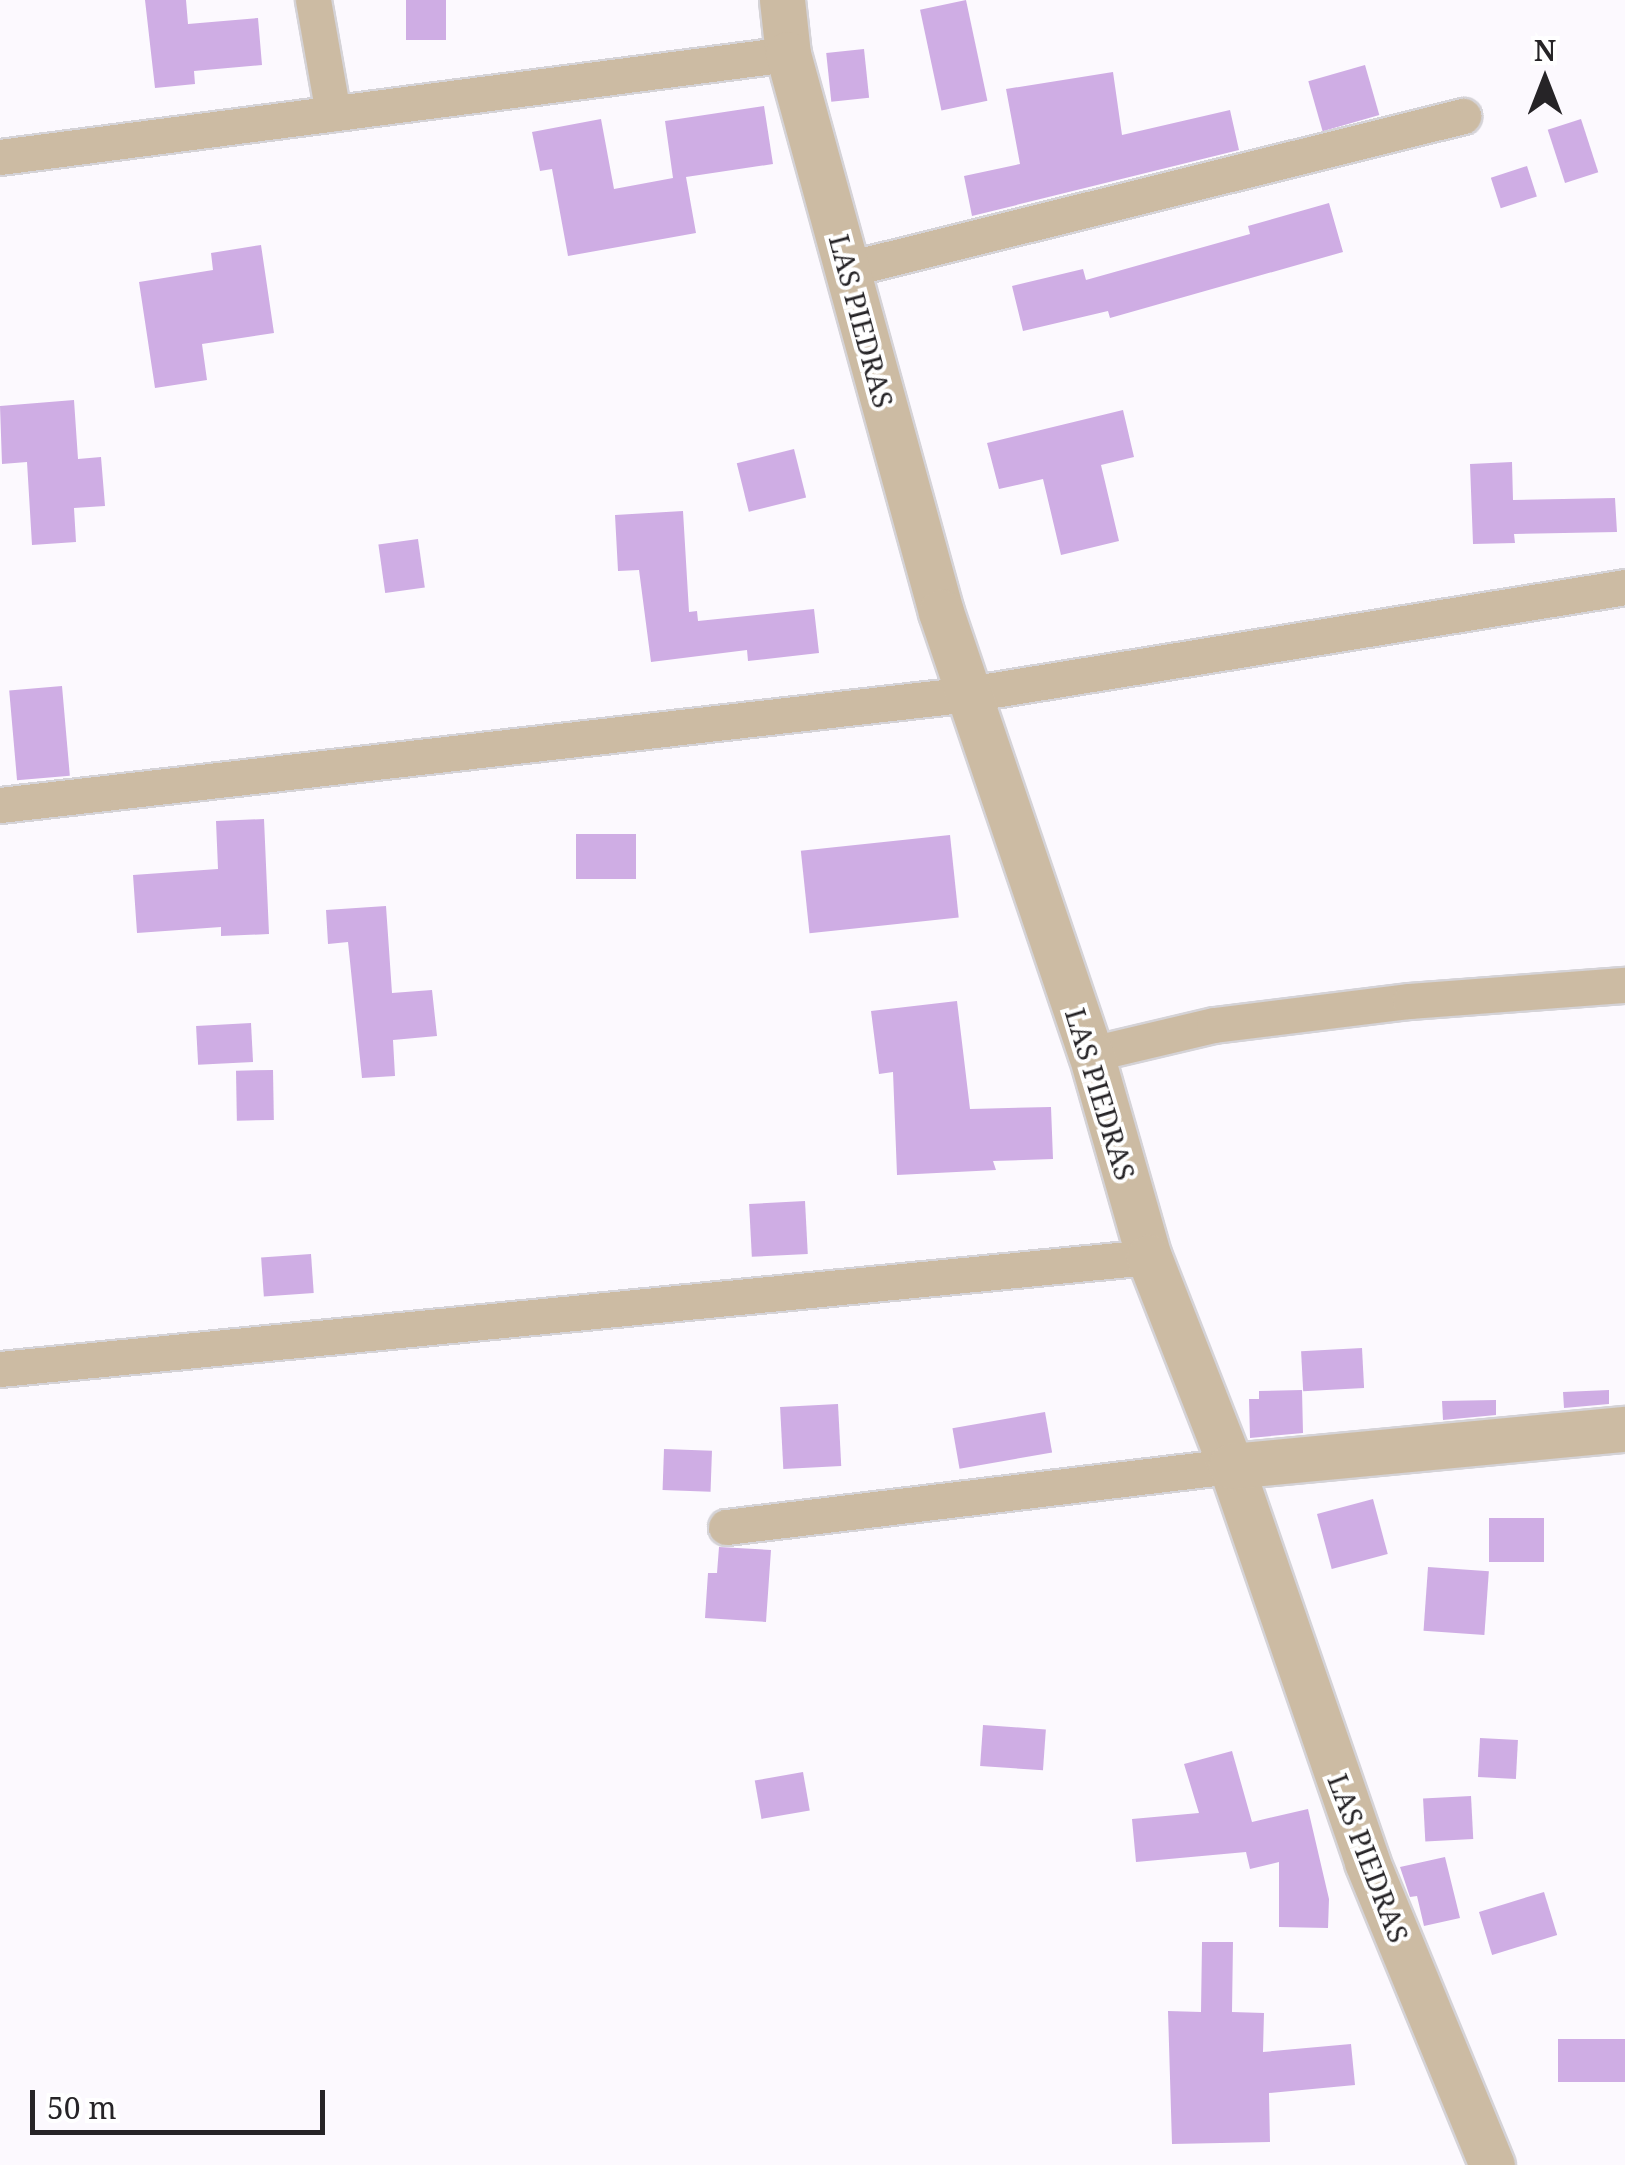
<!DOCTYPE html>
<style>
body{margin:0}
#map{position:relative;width:1625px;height:2165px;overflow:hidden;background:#fcf9fe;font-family:"Noto Serif",serif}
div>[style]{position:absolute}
.building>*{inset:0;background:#cfade4;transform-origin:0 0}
.roads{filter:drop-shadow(2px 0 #d5d3d7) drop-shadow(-2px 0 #d5d3d7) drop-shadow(0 2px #d5d3d7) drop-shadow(0 -2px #d5d3d7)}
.minor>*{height:35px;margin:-17.5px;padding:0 17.5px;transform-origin:17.5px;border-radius:17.5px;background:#ccbba3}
.tertiary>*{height:45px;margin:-22.5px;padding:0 22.5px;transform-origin:22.5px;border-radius:22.5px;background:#ccbba3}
span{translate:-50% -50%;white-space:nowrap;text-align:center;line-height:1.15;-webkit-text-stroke:8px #fff;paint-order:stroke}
.street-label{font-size:28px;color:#262427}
.north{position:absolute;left:1495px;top:30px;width:100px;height:100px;-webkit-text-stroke:8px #fff;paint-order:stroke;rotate:0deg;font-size:28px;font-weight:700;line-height:40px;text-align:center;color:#262427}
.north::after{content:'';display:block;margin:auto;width:35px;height:45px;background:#262427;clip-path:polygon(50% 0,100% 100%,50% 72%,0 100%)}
.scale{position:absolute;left:30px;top:2090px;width:295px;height:45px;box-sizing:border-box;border:5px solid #262427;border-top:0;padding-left:12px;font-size:30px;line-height:35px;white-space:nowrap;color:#262427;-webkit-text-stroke:8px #fff;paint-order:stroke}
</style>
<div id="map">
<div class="building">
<i style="clip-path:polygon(145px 0,186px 0,188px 24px,258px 18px,262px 65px,194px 71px,195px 84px,155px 88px)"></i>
<i style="left:406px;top:0;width:40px;height:40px"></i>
<i style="left:966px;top:0;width:103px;height:47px;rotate:78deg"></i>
<i style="left:864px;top:49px;width:49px;height:38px;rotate:84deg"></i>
<i style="left:1365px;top:65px;width:52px;height:59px;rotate:74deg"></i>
<i style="clip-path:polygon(1113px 72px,1122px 135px,1230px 110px,1239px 150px,972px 216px,964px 176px,1020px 164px,1006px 89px)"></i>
<i style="clip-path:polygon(764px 106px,773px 164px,686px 177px,696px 233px,568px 256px,552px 169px,540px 171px,532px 132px,601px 119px,614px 189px,673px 178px,665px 121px)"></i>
<i style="left:1581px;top:119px;width:56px;height:35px;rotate:72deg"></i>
<i style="left:1527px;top:166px;width:32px;height:38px;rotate:72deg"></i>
<i style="clip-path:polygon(1329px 203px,1343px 252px,1110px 318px,1108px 311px,1023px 331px,1012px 286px,1083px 269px,1086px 280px,1250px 234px,1248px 226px)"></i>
<i style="clip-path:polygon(261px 245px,274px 333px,202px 344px,207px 380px,155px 388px,139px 282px,213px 270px,211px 253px)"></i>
<i style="clip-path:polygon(74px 400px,78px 459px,101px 457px,105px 506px,74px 508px,76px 542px,32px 545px,27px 462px,2px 464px,0 406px)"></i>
<i style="clip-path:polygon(1123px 410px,1134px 457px,1101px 465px,1119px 541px,1061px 555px,1043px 479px,999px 489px,987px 443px)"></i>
<i style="left:794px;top:449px;width:50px;height:59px;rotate:76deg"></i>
<i style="clip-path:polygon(1512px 462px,1513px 500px,1615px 498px,1617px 532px,1514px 534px,1515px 543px,1473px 544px,1470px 464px)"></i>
<i style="clip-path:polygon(683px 511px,689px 612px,697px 611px,698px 621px,814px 609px,819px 653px,748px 661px,747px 650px,651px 662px,639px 570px,618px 571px,615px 515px)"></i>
<i style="left:418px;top:539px;width:49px;height:40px;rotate:82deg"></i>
<i style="left:62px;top:686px;width:90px;height:53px;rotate:85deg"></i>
<i style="clip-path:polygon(264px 819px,269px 934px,221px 936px,221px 927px,137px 933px,133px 875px,218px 869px,216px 821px)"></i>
<i style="left:576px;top:834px;width:60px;height:45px"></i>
<i style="left:950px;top:835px;width:83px;height:150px;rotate:84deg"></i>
<i style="clip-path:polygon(386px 906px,392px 993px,432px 990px,437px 1036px,393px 1040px,395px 1076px,362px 1078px,348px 942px,328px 944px,326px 910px)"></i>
<i style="clip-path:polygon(957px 1001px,970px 1109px,1051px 1107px,1053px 1159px,993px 1161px,996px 1170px,897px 1175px,893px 1072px,879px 1074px,871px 1011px)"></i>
<i style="left:251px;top:1023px;width:39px;height:55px;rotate:87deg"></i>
<i style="left:273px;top:1070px;width:50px;height:37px;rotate:89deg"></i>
<i style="left:805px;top:1201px;width:53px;height:56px;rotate:87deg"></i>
<i style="left:311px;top:1254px;width:39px;height:50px;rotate:86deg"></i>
<i style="left:1362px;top:1348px;width:40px;height:61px;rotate:87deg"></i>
<i style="clip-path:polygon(1302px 1390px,1303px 1433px,1250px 1438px,1249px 1399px,1259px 1399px,1259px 1391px)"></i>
<i style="clip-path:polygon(1609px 1390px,1609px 1404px,1564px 1408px,1563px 1392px)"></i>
<i style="clip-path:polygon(1496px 1400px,1496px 1415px,1443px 1420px,1442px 1401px)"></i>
<i style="left:838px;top:1404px;width:62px;height:58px;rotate:87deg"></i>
<i style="left:1045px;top:1412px;width:41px;height:94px;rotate:80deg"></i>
<i style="left:664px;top:1449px;width:48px;height:41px;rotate:2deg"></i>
<i style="left:1373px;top:1499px;width:57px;height:58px;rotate:75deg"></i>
<i style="left:1489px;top:1518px;width:55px;height:44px"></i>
<i style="clip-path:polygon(719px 1547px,771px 1550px,766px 1622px,705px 1618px,708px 1573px,717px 1573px)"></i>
<i style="left:1428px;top:1567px;width:61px;height:64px;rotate:4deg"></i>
<i style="left:983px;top:1725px;width:63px;height:41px;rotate:4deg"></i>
<i style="left:1480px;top:1738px;width:38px;height:39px;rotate:3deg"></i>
<i style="clip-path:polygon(1232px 1751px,1252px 1822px,1308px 1809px,1329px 1899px,1328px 1928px,1279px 1927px,1279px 1862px,1250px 1869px,1246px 1852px,1136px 1862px,1132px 1819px,1199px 1813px,1184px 1764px)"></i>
<i style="left:803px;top:1772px;width:39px;height:49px;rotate:80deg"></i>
<i style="left:1471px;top:1796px;width:43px;height:48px;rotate:87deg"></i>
<i style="clip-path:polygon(1445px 1857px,1460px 1918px,1424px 1926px,1417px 1896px,1410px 1897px,1400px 1867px)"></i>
<i style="left:1544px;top:1892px;width:45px;height:68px;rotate:73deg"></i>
<i style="clip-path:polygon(1202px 1942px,1233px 1942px,1232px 2012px,1264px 2013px,1263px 2052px,1351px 2044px,1355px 2085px,1269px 2093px,1270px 2142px,1172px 2144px,1168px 2011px,1201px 2012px)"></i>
<i style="left:1625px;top:2039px;width:43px;height:67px;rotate:90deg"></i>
</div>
<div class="roads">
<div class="minor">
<i style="left:313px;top:0;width:115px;rotate:80deg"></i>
<i style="left:0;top:157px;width:795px;rotate:-7.45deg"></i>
<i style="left:848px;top:269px;width:634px;rotate:-13.97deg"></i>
<i style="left:0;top:805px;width:975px;rotate:-6.53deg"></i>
<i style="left:969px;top:694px;width:665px;rotate:-9.26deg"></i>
<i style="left:1091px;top:1054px;width:126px;rotate:-13.3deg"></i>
<i style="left:1214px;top:1025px;width:197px;rotate:-7deg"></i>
<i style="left:1410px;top:1001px;width:216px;rotate:-4.3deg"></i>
<i style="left:0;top:1369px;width:1154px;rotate:-5.57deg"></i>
<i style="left:726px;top:1527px;width:509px;rotate:-6.89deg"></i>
</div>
<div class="tertiary">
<i style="left:782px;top:0;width:54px;rotate:83.7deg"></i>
<i style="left:788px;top:54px;width:579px;rotate:74.67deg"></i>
<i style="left:941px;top:612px;width:467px;rotate:71.3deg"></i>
<i style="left:1091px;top:1054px;width:211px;rotate:74.1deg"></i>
<i style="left:1149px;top:1257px;width:225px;rotate:68.6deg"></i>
<i style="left:1231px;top:1466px;width:419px;rotate:71deg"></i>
<i style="left:1367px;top:1862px;width:328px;rotate:67.6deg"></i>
<i style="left:1231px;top:1466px;width:396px;rotate:-5.4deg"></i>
</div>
</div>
<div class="street-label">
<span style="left:862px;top:321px;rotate:75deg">LAS PIEDRAS</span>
<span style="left:1101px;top:1094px;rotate:73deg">LAS PIEDRAS</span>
<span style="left:1369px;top:1858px;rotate:69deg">LAS PIEDRAS</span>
</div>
<div class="north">N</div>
<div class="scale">50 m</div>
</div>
